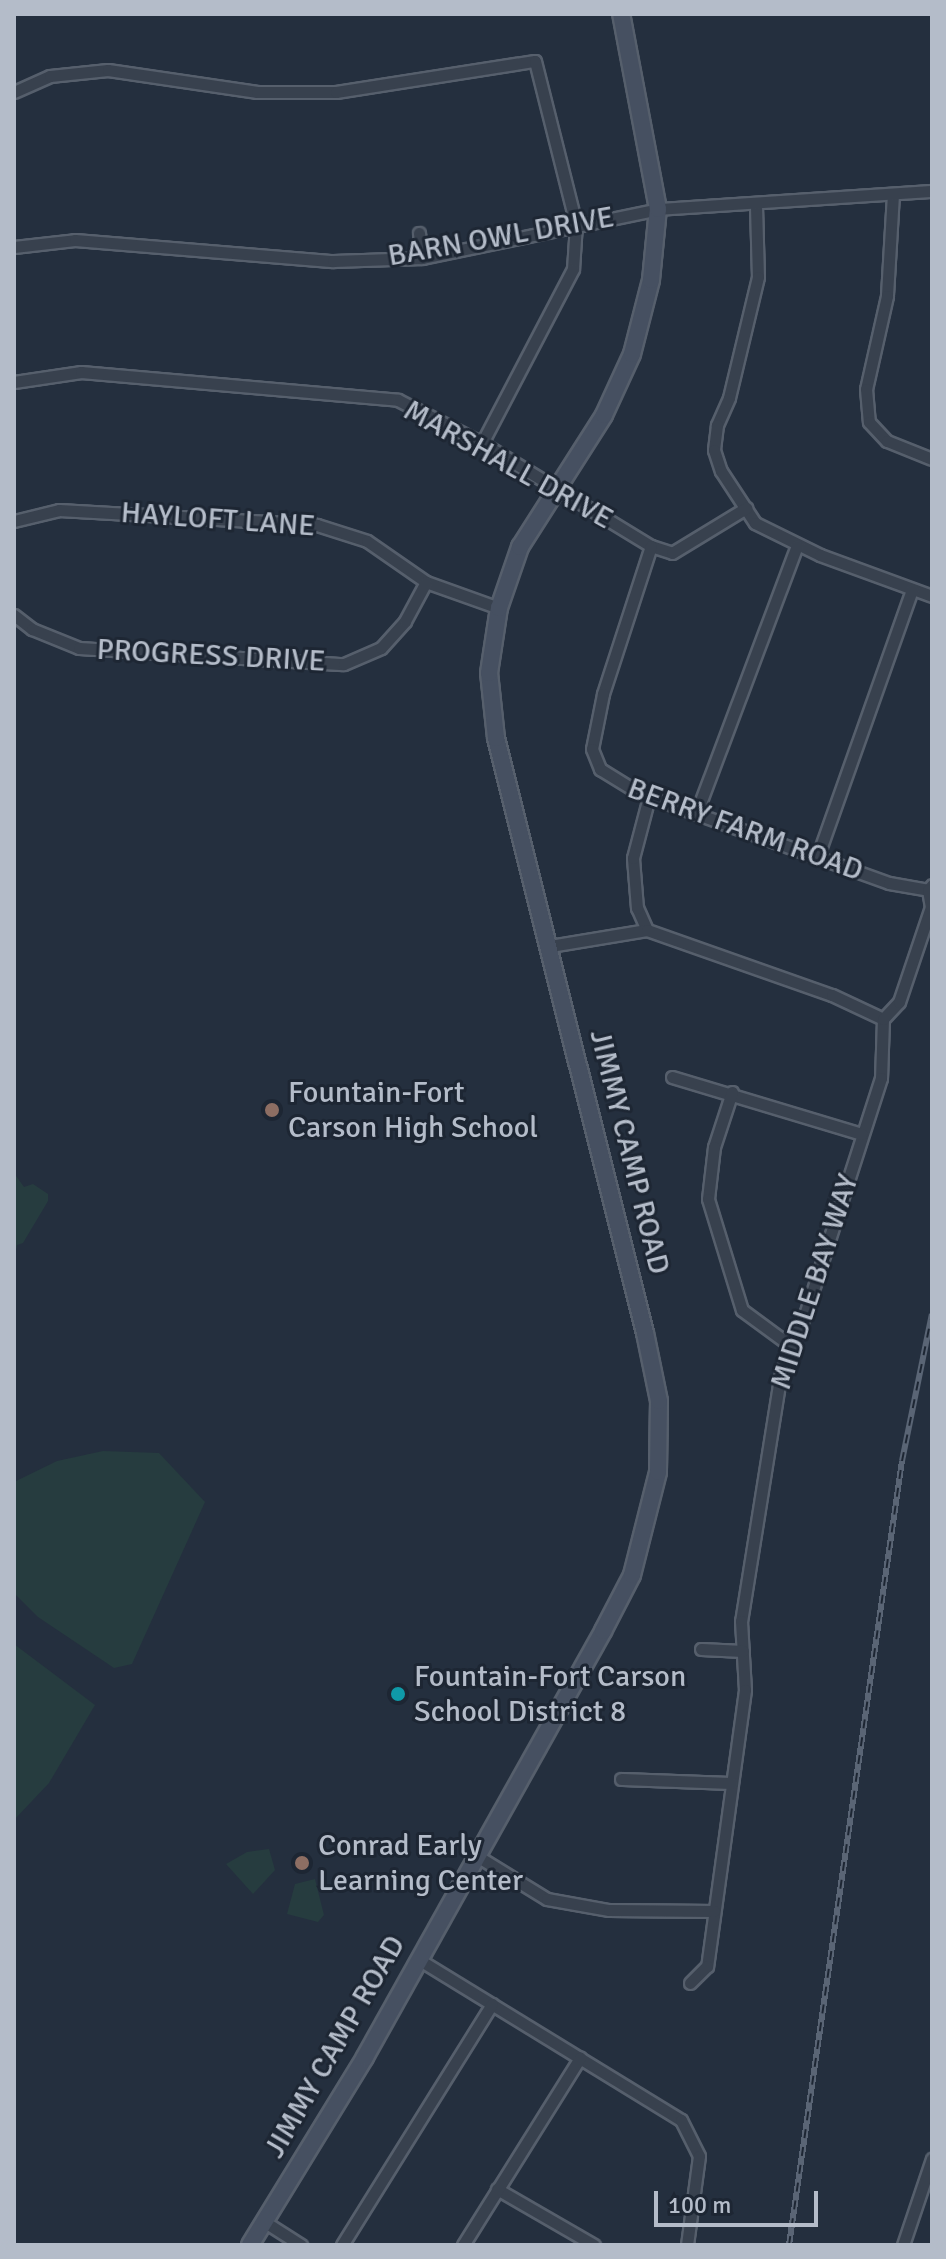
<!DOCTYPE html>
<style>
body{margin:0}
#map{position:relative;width:946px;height:2259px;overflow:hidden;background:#242f3e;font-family:Signika,sans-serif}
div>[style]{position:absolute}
.green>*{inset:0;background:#263c3f}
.roads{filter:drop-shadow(2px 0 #565f6c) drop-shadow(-2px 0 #565f6c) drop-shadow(0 2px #565f6c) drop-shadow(0 -2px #565f6c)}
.street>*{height:11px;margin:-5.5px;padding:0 5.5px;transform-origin:5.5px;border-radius:5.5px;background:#38414e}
.secondary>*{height:16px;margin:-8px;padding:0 8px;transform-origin:8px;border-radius:8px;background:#465061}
.rail>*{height:6px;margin-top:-3px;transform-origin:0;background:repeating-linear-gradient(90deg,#1d2633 0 9px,#5a6575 0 18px);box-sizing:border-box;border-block:2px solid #5a6575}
.dots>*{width:22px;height:22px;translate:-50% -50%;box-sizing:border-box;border:4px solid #1d2633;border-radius:50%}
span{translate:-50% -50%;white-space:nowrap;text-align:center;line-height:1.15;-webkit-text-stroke:6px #1d2633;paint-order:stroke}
.street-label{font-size:30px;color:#b4bcc9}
.poi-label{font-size:30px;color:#b4bcc9}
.left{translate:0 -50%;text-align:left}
.frame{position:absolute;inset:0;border:16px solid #b4bcc9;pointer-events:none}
.scale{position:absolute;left:654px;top:2191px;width:164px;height:36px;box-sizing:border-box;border:4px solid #b4bcc9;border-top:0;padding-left:10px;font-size:24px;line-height:28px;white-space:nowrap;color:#b4bcc9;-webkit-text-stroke:6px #1d2633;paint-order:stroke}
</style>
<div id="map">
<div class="green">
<i style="clip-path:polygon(14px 1173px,24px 1187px,33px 1184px,48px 1194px,48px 1201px,23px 1243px,17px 1245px,14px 1260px)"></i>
<i style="clip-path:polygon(103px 1451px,159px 1453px,205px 1502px,132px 1664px,114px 1668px,38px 1617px,14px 1593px,14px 1482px,57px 1461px)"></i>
<i style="clip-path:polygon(14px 1644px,95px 1705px,49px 1783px,14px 1820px)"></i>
<i style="clip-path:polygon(269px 1849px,275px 1870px,253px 1894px,226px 1864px,247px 1852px)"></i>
<i style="clip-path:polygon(315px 1879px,324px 1915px,318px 1922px,287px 1914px,295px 1884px)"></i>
</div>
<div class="roads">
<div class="street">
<i style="left:14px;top:92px;width:39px;rotate:-24deg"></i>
<i style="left:50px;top:76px;width:58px;rotate:-5.9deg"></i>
<i style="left:108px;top:70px;width:151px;rotate:8.4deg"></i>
<i style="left:257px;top:92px;width:79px"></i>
<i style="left:336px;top:92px;width:201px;rotate:-8.9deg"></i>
<i style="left:535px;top:61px;width:168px;rotate:75.9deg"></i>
<i style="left:576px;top:224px;width:45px;rotate:93.8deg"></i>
<i style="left:573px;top:269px;width:196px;rotate:117.6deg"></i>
<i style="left:893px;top:194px;width:102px;rotate:93.4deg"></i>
<i style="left:887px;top:296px;width:95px;rotate:102.7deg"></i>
<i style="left:866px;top:389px;width:33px;rotate:85deg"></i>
<i style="left:869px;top:422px;width:26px;rotate:47deg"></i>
<i style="left:887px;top:441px;width:48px;rotate:21.8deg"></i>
<i style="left:756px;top:206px;width:71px;rotate:88.4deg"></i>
<i style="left:758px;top:277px;width:124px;rotate:103.5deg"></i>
<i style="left:729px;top:398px;width:30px;rotate:114deg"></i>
<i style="left:717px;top:425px;width:25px;rotate:97deg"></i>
<i style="left:714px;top:450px;width:22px;rotate:72deg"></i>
<i style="left:721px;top:471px;width:62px;rotate:56.8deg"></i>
<i style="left:755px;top:523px;width:72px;rotate:26.2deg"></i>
<i style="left:820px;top:555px;width:119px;rotate:20.1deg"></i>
<i style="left:419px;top:233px;width:25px;rotate:83deg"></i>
<i style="left:14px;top:247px;width:61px;rotate:-6.5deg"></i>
<i style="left:75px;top:240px;width:259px;rotate:4.7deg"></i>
<i style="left:333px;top:261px;width:89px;rotate:-1.9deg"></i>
<i style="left:422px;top:258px;width:241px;rotate:-11.7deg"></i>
<i style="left:658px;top:209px;width:275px;rotate:-3.8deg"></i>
<i style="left:14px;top:382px;width:68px;rotate:-8.5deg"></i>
<i style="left:81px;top:372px;width:318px;rotate:5deg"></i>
<i style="left:398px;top:400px;width:94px;rotate:27.1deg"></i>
<i style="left:482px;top:443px;width:198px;rotate:31.4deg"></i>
<i style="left:651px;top:546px;width:22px;rotate:18deg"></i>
<i style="left:672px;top:553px;width:87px;rotate:-31.3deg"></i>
<i style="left:14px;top:521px;width:46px;rotate:-13.7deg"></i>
<i style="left:59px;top:510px;width:258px;rotate:3.3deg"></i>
<i style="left:317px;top:525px;width:52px;rotate:17.7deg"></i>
<i style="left:367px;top:541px;width:72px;rotate:34.8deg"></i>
<i style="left:426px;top:582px;width:77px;rotate:19.6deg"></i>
<i style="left:651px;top:546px;width:156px;rotate:108deg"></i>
<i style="left:603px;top:694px;width:56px;rotate:101.3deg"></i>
<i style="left:592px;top:749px;width:22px;rotate:68deg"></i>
<i style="left:600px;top:769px;width:46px;rotate:31.6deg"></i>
<i style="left:639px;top:793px;width:266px;rotate:19.8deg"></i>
<i style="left:889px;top:883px;width:40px;rotate:10deg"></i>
<i style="left:928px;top:890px;width:6px;rotate:-51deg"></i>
<i style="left:14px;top:615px;width:23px;rotate:38deg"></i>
<i style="left:32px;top:629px;width:51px;rotate:22deg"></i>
<i style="left:79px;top:648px;width:265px;rotate:3.5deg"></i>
<i style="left:344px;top:664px;width:40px;rotate:-23.4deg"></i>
<i style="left:381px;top:648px;width:36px;rotate:-48deg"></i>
<i style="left:405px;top:621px;width:44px;rotate:-61.7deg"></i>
<i style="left:696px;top:814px;width:287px;rotate:-69.4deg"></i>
<i style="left:817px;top:858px;width:285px;rotate:-70.5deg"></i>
<i style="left:647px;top:930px;width:24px;rotate:-114deg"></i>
<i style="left:637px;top:908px;width:50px;rotate:-94.6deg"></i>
<i style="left:633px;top:858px;width:63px;rotate:-75.3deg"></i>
<i style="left:550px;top:946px;width:98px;rotate:-9.4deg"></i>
<i style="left:647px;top:930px;width:196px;rotate:19.4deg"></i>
<i style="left:832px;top:995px;width:56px;rotate:25.2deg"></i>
<i style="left:883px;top:1019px;width:59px;rotate:91.9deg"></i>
<i style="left:881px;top:1078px;width:246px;rotate:107.8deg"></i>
<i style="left:806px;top:1312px;width:65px;rotate:112.6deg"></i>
<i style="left:781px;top:1372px;width:252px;rotate:99.1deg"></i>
<i style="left:741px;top:1621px;width:69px;rotate:86.7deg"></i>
<i style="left:745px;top:1690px;width:279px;rotate:97.8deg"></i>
<i style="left:707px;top:1966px;width:24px;rotate:135deg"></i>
<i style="left:883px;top:1019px;width:23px;rotate:-47deg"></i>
<i style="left:899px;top:1002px;width:100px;rotate:-71.4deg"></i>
<i style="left:931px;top:907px;width:17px;rotate:-100deg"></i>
<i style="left:672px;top:1077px;width:198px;rotate:16.7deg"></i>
<i style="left:732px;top:1092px;width:58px;rotate:108.1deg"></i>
<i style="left:714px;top:1147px;width:52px;rotate:96.6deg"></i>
<i style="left:708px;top:1199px;width:116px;rotate:73deg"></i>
<i style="left:742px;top:1310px;width:61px;rotate:36.3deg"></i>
<i style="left:701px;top:1649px;width:42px;rotate:2.7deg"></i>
<i style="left:621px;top:1779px;width:111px;rotate:2.1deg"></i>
<i style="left:477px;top:1856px;width:82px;rotate:31.6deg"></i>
<i style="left:547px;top:1899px;width:63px;rotate:10.1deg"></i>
<i style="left:609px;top:1910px;width:105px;rotate:0.5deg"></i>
<i style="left:418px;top:1959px;width:308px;rotate:31.5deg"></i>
<i style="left:681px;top:2120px;width:40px;rotate:63.4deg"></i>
<i style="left:699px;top:2156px;width:90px;rotate:97.7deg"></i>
<i style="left:497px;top:2189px;width:112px;rotate:30deg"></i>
<i style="left:265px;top:2222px;width:43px;rotate:32.6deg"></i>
<i style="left:342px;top:2245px;width:284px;rotate:-58.1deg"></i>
<i style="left:463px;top:2245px;width:221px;rotate:-58deg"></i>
<i style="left:903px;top:2245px;width:91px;rotate:-71.4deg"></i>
</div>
<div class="secondary">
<i style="left:250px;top:2245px;width:220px;rotate:-58.5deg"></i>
<i style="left:365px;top:2057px;width:488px;rotate:-60.8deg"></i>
<i style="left:603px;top:1631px;width:63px;rotate:-62.6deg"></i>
<i style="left:632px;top:1575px;width:106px;rotate:-75.8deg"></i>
<i style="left:658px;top:1472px;width:71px;rotate:-89.2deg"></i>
<i style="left:659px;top:1401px;width:69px;rotate:-101.6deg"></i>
<i style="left:645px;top:1333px;width:613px;rotate:-104.06deg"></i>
<i style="left:496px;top:738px;width:65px;rotate:-96.1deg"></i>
<i style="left:489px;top:673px;width:66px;rotate:-81.3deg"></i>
<i style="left:499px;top:608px;width:65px;rotate:-71deg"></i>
<i style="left:520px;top:547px;width:156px;rotate:-57.5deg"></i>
<i style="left:604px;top:415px;width:67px;rotate:-65.3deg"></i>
<i style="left:632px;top:354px;width:76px;rotate:-75.6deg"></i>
<i style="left:651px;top:280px;width:71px;rotate:-84.4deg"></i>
<i style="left:658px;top:209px;width:198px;rotate:-100.7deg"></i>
</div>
</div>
<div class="rail">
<i style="left:789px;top:2245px;width:792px;rotate:-81.8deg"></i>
<i style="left:902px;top:1461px;width:150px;rotate:-78.5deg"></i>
</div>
<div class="dots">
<i style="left:272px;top:1110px;background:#8d6e63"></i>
<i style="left:398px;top:1694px;background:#0f9aa8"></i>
<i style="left:302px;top:1863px;background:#8d6e63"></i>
</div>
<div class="street-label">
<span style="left:501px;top:237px;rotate:-10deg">BARN OWL DRIVE</span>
<span style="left:508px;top:465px;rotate:29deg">MARSHALL DRIVE</span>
<span style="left:218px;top:520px;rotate:4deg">HAYLOFT LANE</span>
<span style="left:211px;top:656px;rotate:3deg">PROGRESS DRIVE</span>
<span style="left:745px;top:830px;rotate:20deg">BERRY FARM ROAD</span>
<span style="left:629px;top:1152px;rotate:76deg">JIMMY CAMP ROAD</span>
<span style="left:815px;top:1282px;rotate:-72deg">MIDDLE BAY WAY</span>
<span style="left:335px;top:2047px;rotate:-60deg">JIMMY CAMP ROAD</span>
</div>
<div class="poi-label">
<span class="left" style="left:288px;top:1110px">Fountain-Fort<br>Carson High School</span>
<span class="left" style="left:414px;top:1694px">Fountain-Fort Carson<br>School District 8</span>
<span class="left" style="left:318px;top:1863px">Conrad Early<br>Learning Center</span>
</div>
<div class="frame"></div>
<div class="scale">100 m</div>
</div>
